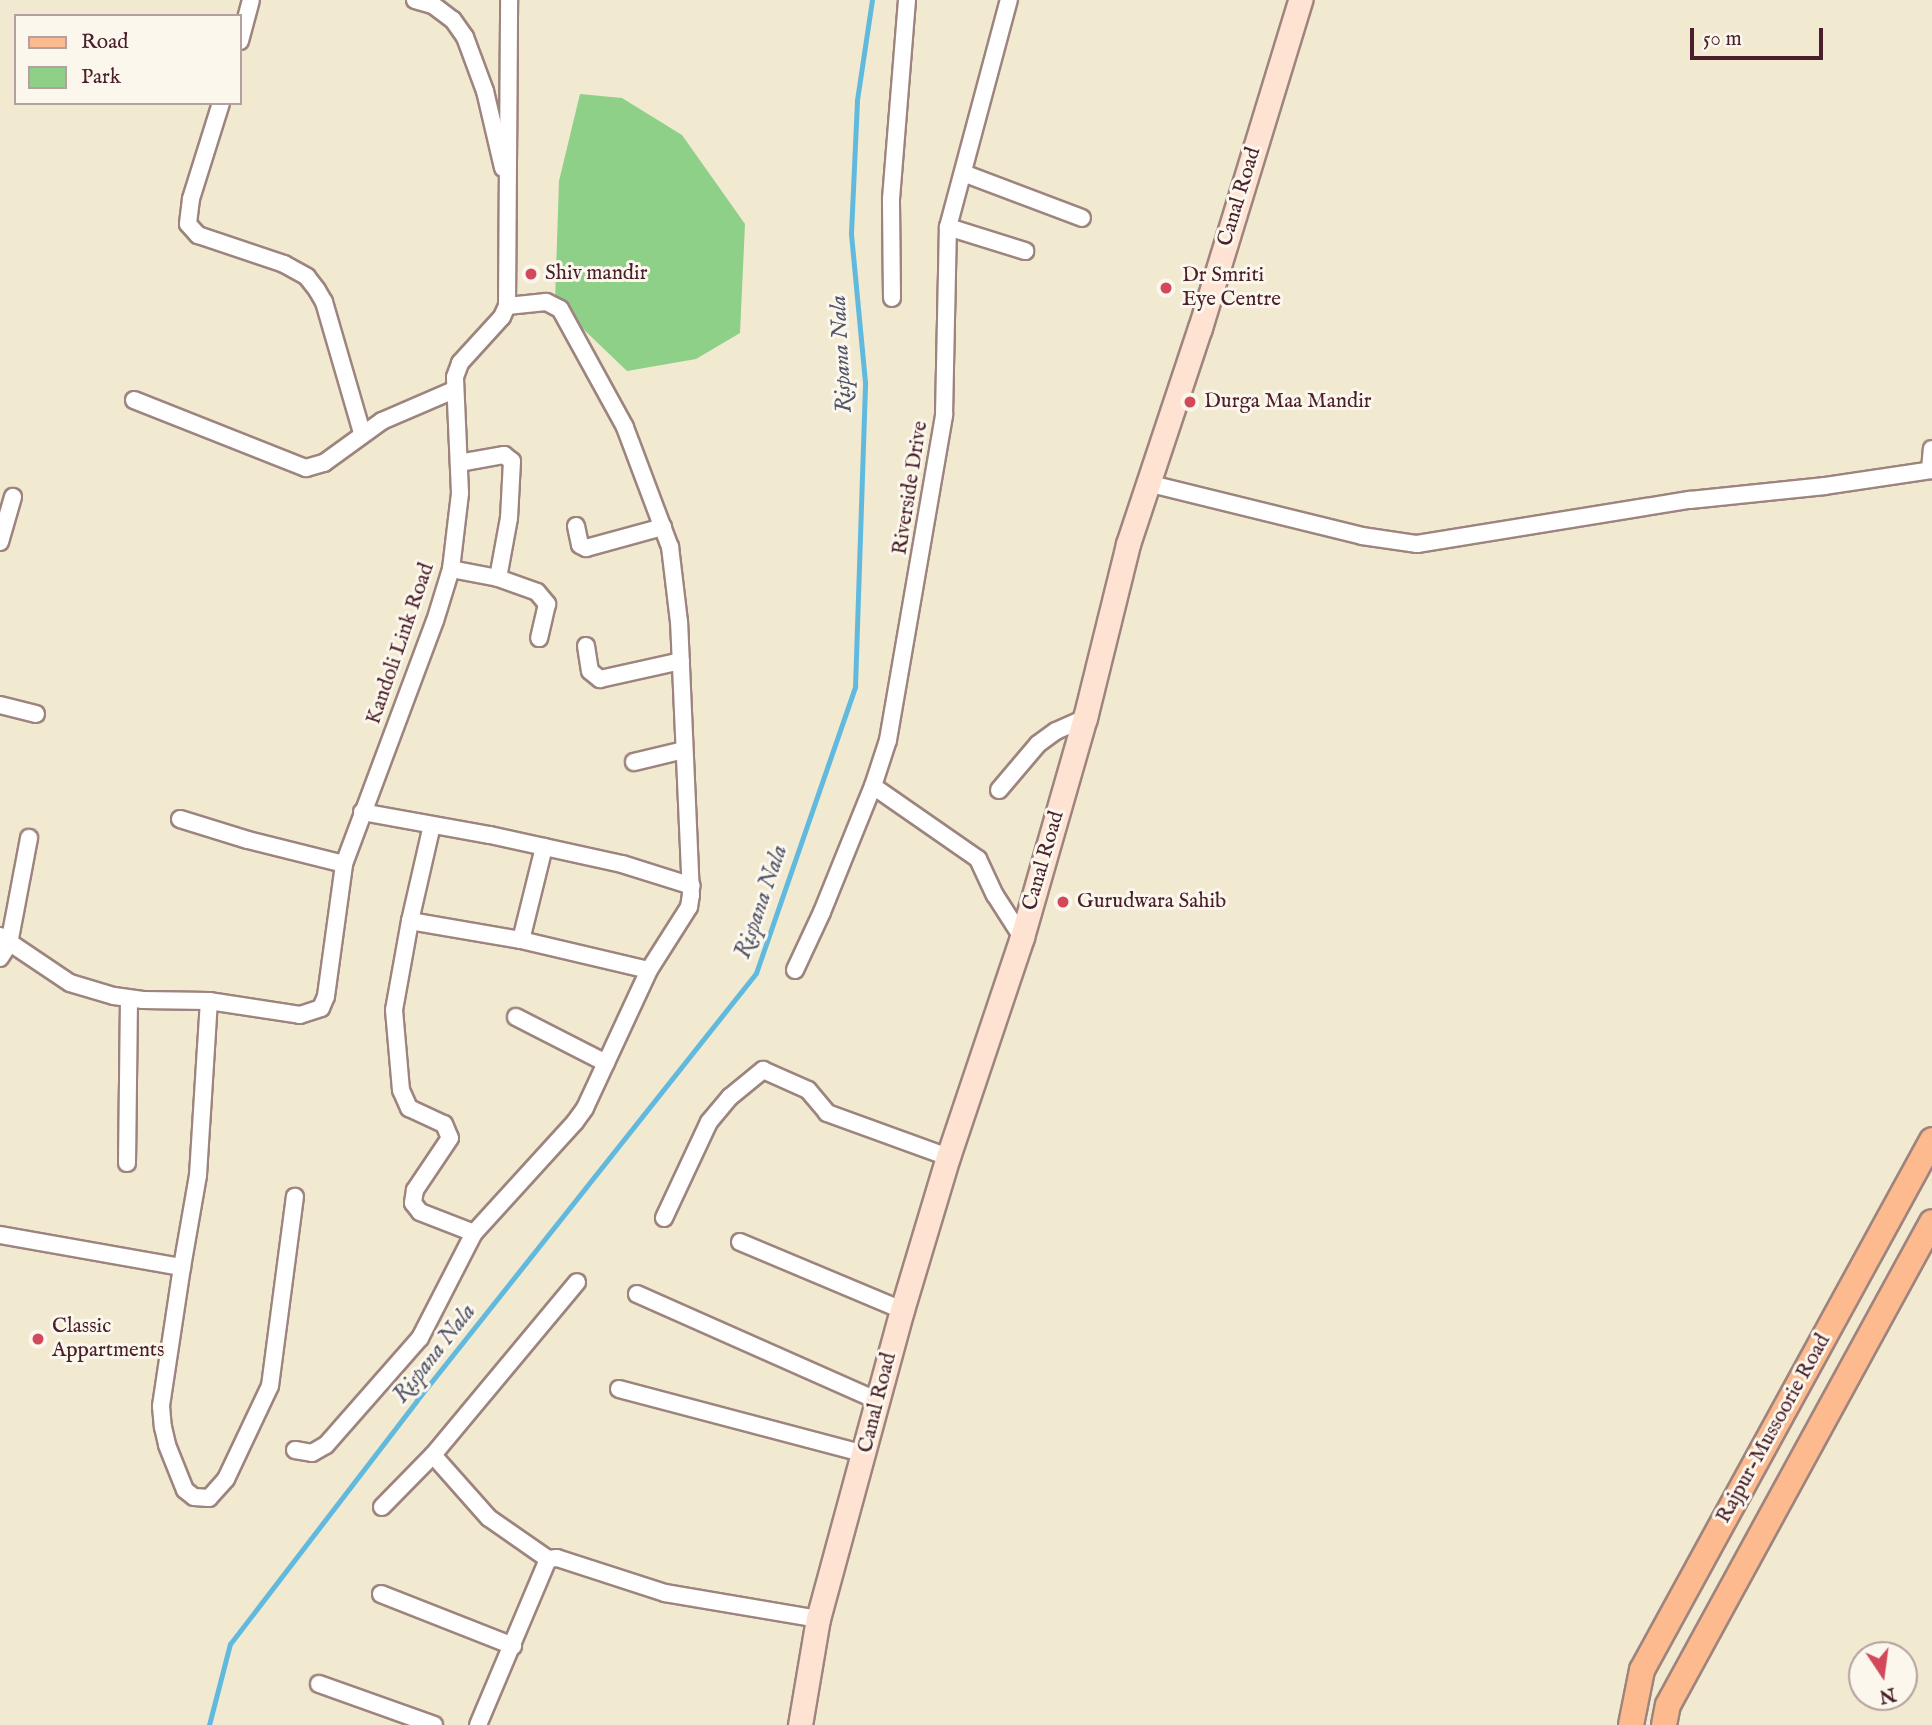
<!DOCTYPE html>
<style>
body{margin:0}
#map{position:relative;width:1932px;height:1725px;overflow:hidden;background:#f2e9d1;font-family:"IM FELL English",serif}
div>[style]{position:absolute}
.green>*{inset:0;background:#8ed088}
.stream>*{height:5px;margin:-2.5px;padding:0 2.5px;transform-origin:2.5px;border-radius:2.5px;background:#61bade}
.roads{filter:drop-shadow(2px 0 #9e847e) drop-shadow(-2px 0 #9e847e) drop-shadow(0 2px #9e847e) drop-shadow(0 -2px #9e847e)}
.street>*{height:16px;margin:-8px;padding:0 8px;transform-origin:8px;border-radius:8px;background:#fff}
.secondary>*{height:23px;margin:-11.5px;padding:0 11.5px;transform-origin:11.5px;border-radius:11.5px;background:#fee3d2}
.primary>*{height:24px;margin:-12px;padding:0 12px;transform-origin:12px;border-radius:12px;background:#fcba8e}
.dots>*{width:19px;height:19px;translate:-50% -50%;box-sizing:border-box;border:4px solid #fbf7ec;border-radius:50%}
span{translate:-50% -50%;white-space:nowrap;text-align:center;line-height:1.15;-webkit-text-stroke:6px #fbf7ec;paint-order:stroke}
.street-label{font-size:21px;color:#4a1f2b}
.poi-label{font-size:21px;color:#4a1f2b}
.left{translate:0 -50%;text-align:left}
.water-label{font-size:23px;color:#52556a;font-style:italic}
.legend{position:absolute;left:14px;top:14px;width:228px;height:91px;box-sizing:border-box;background:#fbf7ec;border:2px solid #b4a19f;margin:0;padding:9px 12px;list-style:none;font-size:21px;color:#4a1f2b}
.legend li{display:flex;align-items:center;gap:14px;height:35px}
.legend b{width:35px;border:2px solid #b4a19f}
.north{position:absolute;left:1848px;top:1641px;width:70px;height:70px;box-sizing:border-box;background:#fbf7ec;border:2px solid #b4a19f;border-radius:50%;rotate:167deg;font-size:19px;font-weight:700;line-height:28px;text-align:center;color:#4a1f2b}
.north::after{content:'';display:block;margin:auto;width:24px;height:32px;background:#d1495b;clip-path:polygon(50% 0,100% 100%,50% 72%,0 100%)}
.scale{position:absolute;left:1690px;top:28px;width:133px;height:32px;box-sizing:border-box;border:4px solid #4a1f2b;border-top:0;padding-left:9px;font-size:21px;line-height:24px;white-space:nowrap;color:#4a1f2b;-webkit-text-stroke:5px #fbf7ec;paint-order:stroke}
</style>
<div id="map">
<div class="green">
<i style="clip-path:polygon(580px 94px,622px 98px,682px 135px,745px 224px,740px 333px,696px 359px,627px 371px,555px 302px,559px 181px)"></i>
</div>
<div class="stream">
<i style="left:209px;top:1725px;width:84px;rotate:-75.5deg"></i>
<i style="left:230px;top:1644px;width:307px;rotate:-52.5deg"></i>
<i style="left:417px;top:1400px;width:545px;rotate:-51.55deg"></i>
<i style="left:756px;top:973px;width:303px;rotate:-70.9deg"></i>
<i style="left:855px;top:687px;width:305px;rotate:-88.1deg"></i>
<i style="left:865px;top:382px;width:150px;rotate:-95.4deg"></i>
<i style="left:851px;top:233px;width:133px;rotate:-87.4deg"></i>
<i style="left:857px;top:100px;width:101px;rotate:-81.5deg"></i>
</div>
<div class="roads">
<div class="street">
<i style="left:415px;top:0;width:19px;rotate:16deg"></i>
<i style="left:433px;top:5px;width:25px;rotate:37deg"></i>
<i style="left:453px;top:20px;width:21px;rotate:55deg"></i>
<i style="left:465px;top:37px;width:58px;rotate:69.7deg"></i>
<i style="left:485px;top:91px;width:79px;rotate:76.8deg"></i>
<i style="left:240px;top:41px;width:42px;rotate:-75deg"></i>
<i style="left:221px;top:103px;width:101px;rotate:107.4deg"></i>
<i style="left:191px;top:199px;width:25px;rotate:97deg"></i>
<i style="left:188px;top:224px;width:15px;rotate:48deg"></i>
<i style="left:198px;top:235px;width:91px;rotate:18.6deg"></i>
<i style="left:284px;top:264px;width:26px;rotate:29deg"></i>
<i style="left:307px;top:277px;width:16px;rotate:52deg"></i>
<i style="left:317px;top:290px;width:14px;rotate:60deg"></i>
<i style="left:324px;top:302px;width:136px;rotate:73.8deg"></i>
<i style="left:963px;top:173px;width:127px;rotate:20.7deg"></i>
<i style="left:948px;top:227px;width:81px;rotate:17.3deg"></i>
<i style="left:892px;top:298px;width:99px;rotate:-90.6deg"></i>
<i style="left:891px;top:199px;width:200px;rotate:-85.4deg"></i>
<i style="left:134px;top:400px;width:185px;rotate:21.6deg"></i>
<i style="left:306px;top:468px;width:19px;rotate:-16deg"></i>
<i style="left:324px;top:463px;width:72px;rotate:-35.9deg"></i>
<i style="left:382px;top:421px;width:78px;rotate:-23.3deg"></i>
<i style="left:459px;top:463px;width:46px;rotate:-10.1deg"></i>
<i style="left:504px;top:455px;width:10px;rotate:37deg"></i>
<i style="left:512px;top:461px;width:57px;rotate:93deg"></i>
<i style="left:509px;top:518px;width:61px;rotate:100.4deg"></i>
<i style="left:1930px;top:470px;width:21px;rotate:-85deg"></i>
<i style="left:1147px;top:483px;width:221px;rotate:13.8deg"></i>
<i style="left:1362px;top:536px;width:56px;rotate:8.3deg"></i>
<i style="left:1417px;top:544px;width:277px;rotate:-9.2deg"></i>
<i style="left:1690px;top:500px;width:136px;rotate:-5.9deg"></i>
<i style="left:1825px;top:486px;width:108px;rotate:-8.5deg"></i>
<i style="left:576px;top:526px;width:19px;rotate:78deg"></i>
<i style="left:580px;top:545px;width:7px;rotate:27deg"></i>
<i style="left:586px;top:548px;width:80px;rotate:-15.3deg"></i>
<i style="left:0;top:542px;width:47px;rotate:-73.9deg"></i>
<i style="left:451px;top:569px;width:48px;rotate:10.8deg"></i>
<i style="left:498px;top:578px;width:41px;rotate:19.7deg"></i>
<i style="left:537px;top:592px;width:16px;rotate:50deg"></i>
<i style="left:547px;top:604px;width:35px;rotate:103deg"></i>
<i style="left:586px;top:646px;width:25px;rotate:81deg"></i>
<i style="left:590px;top:671px;width:13px;rotate:39deg"></i>
<i style="left:600px;top:679px;width:83px;rotate:-12.5deg"></i>
<i style="left:0;top:705px;width:37px;rotate:14deg"></i>
<i style="left:634px;top:762px;width:51px;rotate:-13.5deg"></i>
<i style="left:873px;top:786px;width:128px;rotate:34.8deg"></i>
<i style="left:978px;top:859px;width:40px;rotate:65deg"></i>
<i style="left:995px;top:895px;width:50px;rotate:57.3deg"></i>
<i style="left:999px;top:790px;width:60px;rotate:-49.7deg"></i>
<i style="left:1038px;top:744px;width:22px;rotate:-36deg"></i>
<i style="left:1056px;top:731px;width:32px;rotate:-24deg"></i>
<i style="left:362px;top:812px;width:130px;rotate:10.2deg"></i>
<i style="left:490px;top:835px;width:135px;rotate:12.4deg"></i>
<i style="left:622px;top:864px;width:73px;rotate:17.4deg"></i>
<i style="left:180px;top:819px;width:71px;rotate:17.2deg"></i>
<i style="left:248px;top:840px;width:99px;rotate:14deg"></i>
<i style="left:432px;top:825px;width:98px;rotate:102.9deg"></i>
<i style="left:410px;top:921px;width:113px;rotate:9.7deg"></i>
<i style="left:521px;top:940px;width:131px;rotate:13.2deg"></i>
<i style="left:410px;top:921px;width:90px;rotate:100.2deg"></i>
<i style="left:394px;top:1010px;width:80px;rotate:85deg"></i>
<i style="left:401px;top:1090px;width:20px;rotate:66deg"></i>
<i style="left:409px;top:1108px;width:38px;rotate:25deg"></i>
<i style="left:444px;top:1124px;width:15px;rotate:67deg"></i>
<i style="left:450px;top:1138px;width:63px;rotate:123.9deg"></i>
<i style="left:415px;top:1190px;width:13px;rotate:99deg"></i>
<i style="left:413px;top:1203px;width:11px;rotate:52deg"></i>
<i style="left:420px;top:1212px;width:58px;rotate:21.3deg"></i>
<i style="left:0;top:936px;width:84px;rotate:33.9deg"></i>
<i style="left:70px;top:983px;width:46px;rotate:16.5deg"></i>
<i style="left:114px;top:996px;width:29px;rotate:8deg"></i>
<i style="left:143px;top:1000px;width:66px;rotate:0.9deg"></i>
<i style="left:209px;top:1001px;width:92px;rotate:8.7deg"></i>
<i style="left:300px;top:1015px;width:22px;rotate:-18deg"></i>
<i style="left:321px;top:1008px;width:13px;rotate:-67deg"></i>
<i style="left:326px;top:996px;width:133px;rotate:-82.2deg"></i>
<i style="left:344px;top:864px;width:259px;rotate:-69.5deg"></i>
<i style="left:435px;top:621px;width:54px;rotate:-72.9deg"></i>
<i style="left:451px;top:569px;width:77px;rotate:-83.2deg"></i>
<i style="left:460px;top:493px;width:116px;rotate:-92.5deg"></i>
<i style="left:455px;top:377px;width:15px;rotate:-70deg"></i>
<i style="left:460px;top:363px;width:62px;rotate:-47.6deg"></i>
<i style="left:502px;top:317px;width:12px;rotate:-66deg"></i>
<i style="left:507px;top:306px;width:306px;rotate:-89.6deg"></i>
<i style="left:521px;top:940px;width:96px;rotate:-76.1deg"></i>
<i style="left:0;top:958px;width:17px;rotate:-57deg"></i>
<i style="left:9px;top:944px;width:108px;rotate:-79.3deg"></i>
<i style="left:795px;top:970px;width:64px;rotate:-65deg"></i>
<i style="left:822px;top:912px;width:136px;rotate:-68deg"></i>
<i style="left:873px;top:786px;width:48px;rotate:-71.9deg"></i>
<i style="left:888px;top:740px;width:330px;rotate:-80.2deg"></i>
<i style="left:944px;top:415px;width:188px;rotate:-88.8deg"></i>
<i style="left:948px;top:227px;width:235px;rotate:-75deg"></i>
<i style="left:516px;top:1017px;width:101px;rotate:27.1deg"></i>
<i style="left:127px;top:1163px;width:164px;rotate:-89.3deg"></i>
<i style="left:664px;top:1218px;width:106px;rotate:-64.9deg"></i>
<i style="left:709px;top:1122px;width:33px;rotate:-50deg"></i>
<i style="left:730px;top:1097px;width:43px;rotate:-39.3deg"></i>
<i style="left:763px;top:1070px;width:49px;rotate:24deg"></i>
<i style="left:808px;top:1090px;width:30px;rotate:50deg"></i>
<i style="left:827px;top:1113px;width:129px;rotate:20deg"></i>
<i style="left:0;top:1235px;width:185px;rotate:10deg"></i>
<i style="left:182px;top:1267px;width:141px;rotate:98.6deg"></i>
<i style="left:161px;top:1406px;width:21px;rotate:85deg"></i>
<i style="left:163px;top:1427px;width:18px;rotate:77deg"></i>
<i style="left:167px;top:1445px;width:48px;rotate:68.2deg"></i>
<i style="left:185px;top:1490px;width:11px;rotate:38deg"></i>
<i style="left:194px;top:1497px;width:15px;rotate:4deg"></i>
<i style="left:209px;top:1498px;width:25px;rotate:-48deg"></i>
<i style="left:226px;top:1479px;width:103px;rotate:-64.7deg"></i>
<i style="left:270px;top:1386px;width:191px;rotate:-82.5deg"></i>
<i style="left:740px;top:1242px;width:176px;rotate:22.8deg"></i>
<i style="left:182px;top:1267px;width:93px;rotate:-80.1deg"></i>
<i style="left:198px;top:1175px;width:174px;rotate:-86.4deg"></i>
<i style="left:637px;top:1294px;width:264px;rotate:23.9deg"></i>
<i style="left:619px;top:1389px;width:254px;rotate:14.8deg"></i>
<i style="left:295px;top:1450px;width:17px;rotate:10deg"></i>
<i style="left:312px;top:1453px;width:16px;rotate:-30deg"></i>
<i style="left:326px;top:1445px;width:142px;rotate:-48.7deg"></i>
<i style="left:420px;top:1338px;width:118px;rotate:-62.8deg"></i>
<i style="left:474px;top:1233px;width:150px;rotate:-47.7deg"></i>
<i style="left:575px;top:1122px;width:17px;rotate:-54deg"></i>
<i style="left:585px;top:1108px;width:152px;rotate:-65.1deg"></i>
<i style="left:649px;top:970px;width:75px;rotate:-57.6deg"></i>
<i style="left:689px;top:907px;width:12px;rotate:-81deg"></i>
<i style="left:691px;top:895px;width:273px;rotate:-92.5deg"></i>
<i style="left:679px;top:622px;width:76px;rotate:-96.8deg"></i>
<i style="left:670px;top:547px;width:128px;rotate:-110.6deg"></i>
<i style="left:625px;top:427px;width:135px;rotate:-118.8deg"></i>
<i style="left:560px;top:309px;width:16px;rotate:-153deg"></i>
<i style="left:546px;top:302px;width:39px;rotate:174deg"></i>
<i style="left:433px;top:1455px;width:84px;rotate:48.4deg"></i>
<i style="left:489px;top:1518px;width:72px;rotate:34.8deg"></i>
<i style="left:382px;top:1507px;width:73px;rotate:-45.6deg"></i>
<i style="left:433px;top:1455px;width:225px;rotate:-50.2deg"></i>
<i style="left:381px;top:1594px;width:142px;rotate:21.5deg"></i>
<i style="left:319px;top:1684px;width:122px;rotate:19.6deg"></i>
<i style="left:478px;top:1725px;width:180px;rotate:-67.1deg"></i>
<i style="left:548px;top:1559px;width:9px;rotate:-6deg"></i>
<i style="left:557px;top:1558px;width:114px;rotate:18deg"></i>
<i style="left:665px;top:1593px;width:155px;rotate:9.6deg"></i>
</div>
<div class="secondary">
<i style="left:800px;top:1725px;width:108px;rotate:-80.4deg"></i>
<i style="left:818px;top:1619px;width:320px;rotate:-74.8deg"></i>
<i style="left:902px;top:1310px;width:160px;rotate:-73.3deg"></i>
<i style="left:948px;top:1157px;width:232px;rotate:-71.4deg"></i>
<i style="left:1022px;top:937px;width:228px;rotate:-74deg"></i>
<i style="left:1085px;top:718px;width:179px;rotate:-76.1deg"></i>
<i style="left:1128px;top:544px;width:228px;rotate:-71.6deg"></i>
<i style="left:1200px;top:328px;width:343px;rotate:-73deg"></i>
</div>
<div class="primary">
<i style="left:1631px;top:1725px;width:56px;rotate:-78.7deg"></i>
<i style="left:1642px;top:1670px;width:604px;rotate:-61.31deg"></i>
<i style="left:1664px;top:1725px;width:20px;rotate:-79deg"></i>
<i style="left:1668px;top:1705px;width:550px;rotate:-61.34deg"></i>
</div>
</div>
<div class="dots">
<i style="left:531px;top:274px;background:#d1495b"></i>
<i style="left:1166px;top:288px;background:#d1495b"></i>
<i style="left:1190px;top:402px;background:#d1495b"></i>
<i style="left:1063px;top:902px;background:#d1495b"></i>
<i style="left:38px;top:1339px;background:#d1495b"></i>
</div>
<div class="street-label">
<span style="left:1240px;top:197px;rotate:-73deg">Canal Road</span>
<span style="left:911px;top:488px;rotate:-81deg">Riverside Drive</span>
<span style="left:401px;top:644px;rotate:-71deg">Kandoli Link Road</span>
<span style="left:1044px;top:861px;rotate:-74deg">Canal Road</span>
<span style="left:878px;top:1403px;rotate:-76deg">Canal Road</span>
<span style="left:1774px;top:1429px;rotate:-61deg">Rajpur-Mussoorie Road</span>
</div>
<div class="poi-label">
<span class="left" style="left:545px;top:274px">Shiv mandir</span>
<span class="left" style="left:1182px;top:288px">Dr Smriti<br>Eye Centre</span>
<span class="left" style="left:1204px;top:402px">Durga Maa Mandir</span>
<span class="left" style="left:1077px;top:902px">Gurudwara Sahib</span>
<span class="left" style="left:52px;top:1339px">Classic<br>Appartments</span>
</div>
<div class="water-label">
<span style="left:842px;top:354px;rotate:-93deg">Rispana Nala</span>
<span style="left:762px;top:902px;rotate:-71deg">Rispana Nala</span>
<span style="left:435px;top:1354px;rotate:-52deg">Rispana Nala</span>
</div>
<ul class="legend">
<li><b style="height:9px;background:#fcba8e"></b>Road</li>
<li><b style="height:19px;background:#8ed088"></b>Park</li>
</ul>
<div class="north">N</div>
<div class="scale">50 m</div>
</div>
